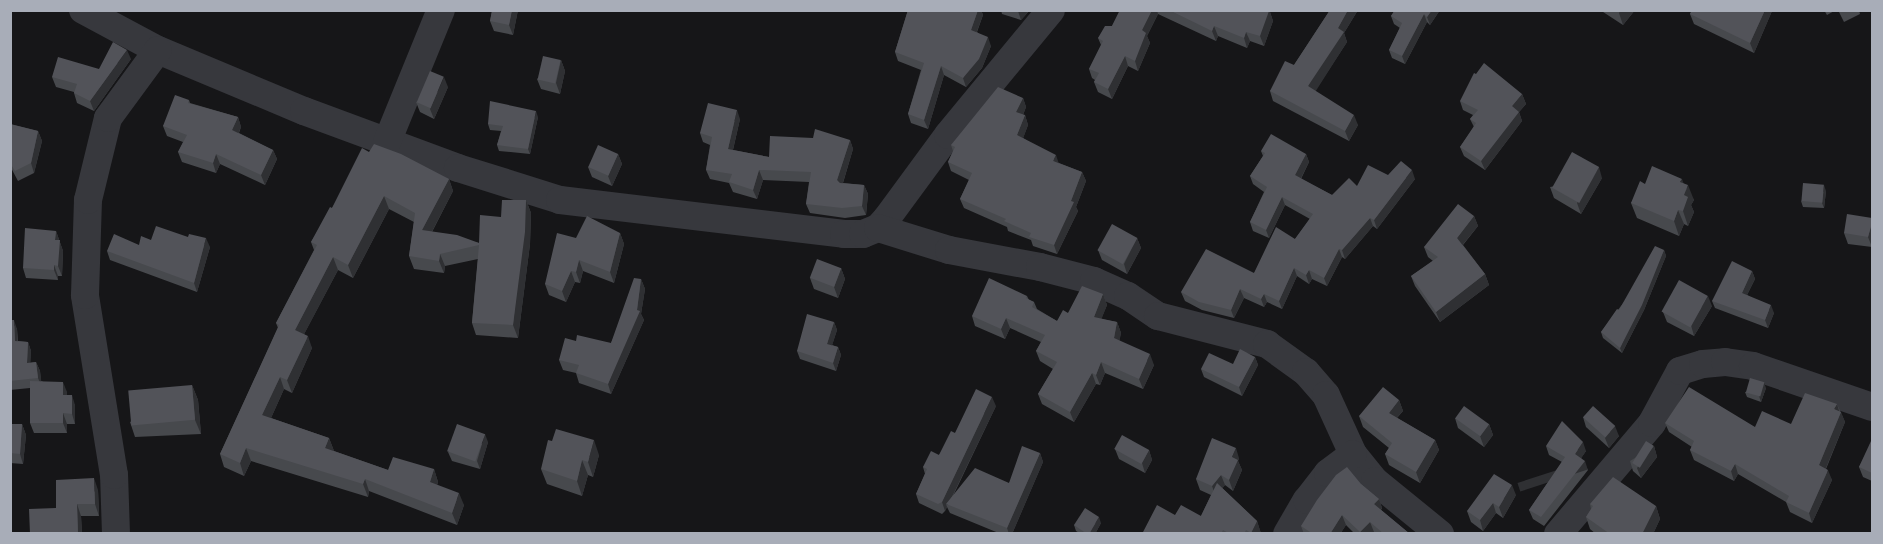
<!DOCTYPE html>
<style>
body{margin:0}
#map{position:relative;width:1883px;height:544px;overflow:hidden;background:#161618;font-family:Barlow,sans-serif}
div>[style]{position:absolute}
.minor>*{height:28px;margin:-14px;padding:0 14px;transform-origin:14px;border-radius:14px;background:#37383d}
.wall>*{inset:0;background:#47494d}
.shaded-wall>*{inset:0;background:#2f3033;transform-origin:0 0}
.building>*{inset:0;background:#525359;transform-origin:0 0}
span{translate:-50% -50%;white-space:nowrap;text-align:center;line-height:1.15;-webkit-text-stroke:5px #111113;paint-order:stroke}
.frame{position:absolute;inset:0;border:12px solid #a8adb8;pointer-events:none}
</style>
<div id="map">
<div class="minor">
<i style="left:83px;top:10px;width:85px;rotate:28.1deg"></i>
<i style="left:158px;top:50px;width:158px;rotate:22.7deg"></i>
<i style="left:304px;top:111px;width:164px;rotate:20.3deg"></i>
<i style="left:458px;top:168px;width:107px;rotate:17.4deg"></i>
<i style="left:560px;top:200px;width:286px;rotate:6.8deg"></i>
<i style="left:844px;top:234px;width:19px"></i>
<i style="left:863px;top:234px;width:16px;rotate:-22deg"></i>
<i style="left:878px;top:228px;width:13px;rotate:-48deg"></i>
<i style="left:887px;top:218px;width:103px;rotate:-53.7deg"></i>
<i style="left:948px;top:135px;width:162px;rotate:-50.5deg"></i>
<i style="left:387px;top:142px;width:143px;rotate:-67.8deg"></i>
<i style="left:878px;top:228px;width:74px;rotate:17.2deg"></i>
<i style="left:949px;top:250px;width:93px;rotate:10.6deg"></i>
<i style="left:1040px;top:267px;width:56px;rotate:14.5deg"></i>
<i style="left:1094px;top:281px;width:37px;rotate:24deg"></i>
<i style="left:1128px;top:296px;width:36px;rotate:34deg"></i>
<i style="left:1158px;top:316px;width:113px;rotate:14.4deg"></i>
<i style="left:1267px;top:344px;width:48px;rotate:35.7deg"></i>
<i style="left:1306px;top:372px;width:30px;rotate:49deg"></i>
<i style="left:1326px;top:395px;width:65px;rotate:65.4deg"></i>
<i style="left:1353px;top:454px;width:35px;rotate:51deg"></i>
<i style="left:1375px;top:481px;width:84px;rotate:39.2deg"></i>
<i style="left:116px;top:534px;width:59px;rotate:-91.9deg"></i>
<i style="left:114px;top:475px;width:182px;rotate:-99.2deg"></i>
<i style="left:85px;top:295px;width:95px;rotate:-88.2deg"></i>
<i style="left:88px;top:200px;width:84px;rotate:-76.3deg"></i>
<i style="left:108px;top:118px;width:84px;rotate:-53.7deg"></i>
<i style="left:1287px;top:534px;width:39px;rotate:-60deg"></i>
<i style="left:1307px;top:500px;width:34px;rotate:-52deg"></i>
<i style="left:1328px;top:473px;width:31px;rotate:-37deg"></i>
<i style="left:1558px;top:534px;width:145px;rotate:-49.7deg"></i>
<i style="left:1652px;top:423px;width:59px;rotate:-61.7deg"></i>
<i style="left:1680px;top:371px;width:24px;rotate:-17deg"></i>
<i style="left:1703px;top:364px;width:22px;rotate:-5deg"></i>
<i style="left:1725px;top:362px;width:28px;rotate:8deg"></i>
<i style="left:1753px;top:366px;width:126px;rotate:19deg"></i>
</div>
<div class="wall">
<i style="clip-path:polygon(477px 10px,518px 10px,513px 35px,494px 31px,490px 21px,492px 12px)"></i>
<i style="clip-path:polygon(908px 10px,981px 10px,983px 15px,977px 32px,991px 46px,982px 68px,966px 87px,944px 75px,928px 129px,911px 123px,908px 114px,921px 70px,898px 61px,895px 52px)"></i>
<i style="clip-path:polygon(1001px 10px,1030px 10px,1021px 20px,1002px 14px)"></i>
<i style="clip-path:polygon(1120px 10px,1270px 10px,1270px 12px,1273px 21px,1264px 46px,1250px 41px,1247px 48px,1218px 36px,1216px 41px,1158px 14px,1147px 36px,1150px 43px,1138px 71px,1128px 66px,1112px 99px,1098px 92px,1094px 82px,1095px 80px,1092px 78px,1089px 69px,1101px 45px,1098px 38px,1112px 26px)"></i>
<i style="clip-path:polygon(1330px 10px,1358px 10px,1344px 33px,1347px 42px,1315px 91px,1358px 125px,1349px 141px,1273px 101px,1270px 91px,1294px 65px)"></i>
<i style="clip-path:polygon(1395px 10px,1440px 10px,1430px 25px,1427px 22px,1405px 64px,1392px 58px,1389px 50px,1400px 28px,1394px 24px,1391px 16px)"></i>
<i style="clip-path:polygon(1600px 10px,1635px 10px,1623px 25px)"></i>
<i style="clip-path:polygon(1690px 10px,1772px 10px,1772px 11px,1754px 53px,1694px 24px,1690px 14px,1691px 12px)"></i>
<i style="clip-path:polygon(1824px 10px,1836px 10px,1827px 15px)"></i>
<i style="clip-path:polygon(1838px 10px,1859px 10px,1860px 14px,1844px 22px)"></i>
<i style="clip-path:polygon(131px 59px,94px 111px,77px 103px,74px 93px,74px 92px,56px 87px,52px 77px,99px 69px)"></i>
<i style="clip-path:polygon(561px 60px,565px 71px,560px 94px,541px 89px,537px 79px)"></i>
<i style="clip-path:polygon(448px 87px,434px 119px,420px 112px,416px 102px)"></i>
<i style="clip-path:polygon(1522px 94px,1526px 104px,1519px 112px,1522px 121px,1485px 170px,1464px 156px,1460px 147px,1474px 127px,1470px 119px,1473px 115px,1463px 110px,1460px 101px)"></i>
<i style="clip-path:polygon(1023px 98px,1026px 107px,1023px 115px,1025px 115px,1028px 125px,1023px 138px,1059px 163px,1082px 172px,1086px 181px,1076px 207px,1078px 211px,1057px 254px,1033px 246px,1031px 240px,1008px 231px,1007px 227px,964px 208px,960px 199px,969px 180px,951px 171px,948px 162px,953px 151px,951px 145px)"></i>
<i style="clip-path:polygon(189px 100px,190px 103px,238px 117px,241px 127px,239px 133px,273px 150px,277px 159px,265px 185px,220px 164px,216px 173px,182px 162px,178px 152px,183px 142px,167px 136px,163px 126px)"></i>
<i style="clip-path:polygon(538px 117px,530px 154px,499px 151px,497px 145px,501px 131px,490px 130px,488px 124px)"></i>
<i style="clip-path:polygon(740px 119px,733px 150px,769px 157px,850px 140px,853px 149px,843px 183px,864px 185px,868px 194px,866px 215px,845px 218px,810px 213px,806px 204px,809px 182px,763px 180px,757px 199px,733px 192px,729px 183px,710px 179px,706px 170px,710px 145px,703px 142px,700px 133px)"></i>
<i style="clip-path:polygon(10px 124px,38px 131px,42px 141px,34px 173px,18px 181px,10px 166px)"></i>
<i style="clip-path:polygon(1261px 151px,1306px 154px,1309px 162px,1301px 179px,1332px 195px,1357px 186px,1388px 175px,1415px 179px,1377px 229px,1373px 226px,1345px 259px,1342px 257px,1327px 286px,1312px 279px,1309px 284px,1297px 276px,1282px 309px,1267px 302px,1264px 307px,1244px 298px,1234px 318px,1202px 310px,1185px 301px,1181px 292px,1254px 273px,1295px 239px,1310px 219px,1285px 205px,1269px 238px,1253px 231px,1250px 222px,1264px 192px,1253px 184px,1250px 176px,1263px 156px)"></i>
<i style="clip-path:polygon(369px 152px,449px 179px,453px 191px,432px 232px,479px 243px,501px 217px,526px 200px,531px 213px,530px 244px,518px 338px,476px 335px,472px 323px,478px 259px,445px 266px,444px 273px,414px 269px,409px 256px,414px 222px,389px 209px,353px 278px,338px 270px,304px 334px,312px 348px,292px 393px,284px 389px,271px 418px,329px 438px,334px 451px,388px 470px,434px 469px,438px 482px,437px 485px,464px 505px,457px 525px,369px 491px,368px 497px,251px 461px,244px 476px,224px 467px,220px 454px,278px 328px,276px 323px,314px 250px,311px 242px,332px 208px)"></i>
<i style="clip-path:polygon(618px 154px,622px 164px,612px 186px,592px 177px,588px 167px)"></i>
<i style="clip-path:polygon(1602px 178px,1581px 214px,1554px 198px,1550px 187px)"></i>
<i style="clip-path:polygon(1683px 183px,1694px 200px,1691px 205px,1694px 212px,1688px 226px,1684px 224px,1679px 236px,1637px 218px,1631px 203px,1645px 184px)"></i>
<i style="clip-path:polygon(1826px 191px,1824px 208px,1803px 207px,1801px 201px)"></i>
<i style="clip-path:polygon(1474px 216px,1478px 226px,1463px 245px,1485px 274px,1489px 285px,1440px 322px,1415px 286px,1411px 276px,1433px 261px,1428px 257px,1424px 247px)"></i>
<i style="clip-path:polygon(1872px 218px,1872px 247px,1848px 244px,1844px 233px)"></i>
<i style="clip-path:polygon(56px 231px,63px 251px,62px 276px,58px 276px,58px 280px,26px 278px,23px 268px)"></i>
<i style="clip-path:polygon(620px 233px,624px 244px,614px 283px,583px 271px,580px 283px,575px 282px,566px 302px,549px 295px,545px 284px,576px 238px)"></i>
<i style="clip-path:polygon(188px 237px,210px 247px,197px 292px,110px 260px,107px 251px,139px 245px,151px 240px)"></i>
<i style="clip-path:polygon(1137px 238px,1141px 248px,1127px 274px,1102px 260px,1098px 250px)"></i>
<i style="clip-path:polygon(1664px 250px,1666px 256px,1644px 310px,1622px 353px,1603px 338px,1601px 332px)"></i>
<i style="clip-path:polygon(841px 268px,845px 279px,838px 298px,814px 289px,810px 278px)"></i>
<i style="clip-path:polygon(1752px 271px,1755px 279px,1747px 295px,1774px 313px,1768px 328px,1715px 308px,1712px 301px)"></i>
<i style="clip-path:polygon(641px 279px,645px 289px,641px 314px,644px 320px,611px 394px,579px 383px,576px 373px,563px 370px,559px 360px,576px 341px,611px 343px)"></i>
<i style="clip-path:polygon(1103px 294px,1107px 305px,1101px 319px,1117px 322px,1121px 333px,1119px 341px,1154px 365px,1143px 389px,1105px 373px,1100px 385px,1096px 384px,1074px 422px,1042px 404px,1038px 394px,1053px 369px,1040px 361px,1036px 351px,1041px 342px,1010px 328px,1005px 339px,975px 326px,972px 316px,1027px 296px,1029px 300px,1034px 302px,1037px 309px,1057px 321px,1068px 313px)"></i>
<i style="clip-path:polygon(1712px 306px,1694px 336px,1667px 322px,1663px 312px)"></i>
<i style="clip-path:polygon(10px 320px,17px 329px,18px 341px,28px 342px,31px 351px,30px 363px,36px 362px,40px 371px,41px 381px,67px 392px,67px 395px,75px 405px,75px 424px,67px 424px,67px 433px,34px 433px,30px 423px,30px 388px,10px 390px)"></i>
<i style="clip-path:polygon(834px 322px,837px 330px,832px 345px,838px 347px,841px 355px,836px 371px,800px 359px,797px 351px)"></i>
<i style="clip-path:polygon(1255px 357px,1258px 365px,1242px 396px,1204px 377px,1201px 369px,1233px 364px)"></i>
<i style="clip-path:polygon(192px 385px,198px 400px,201px 434px,135px 437px,130px 422px)"></i>
<i style="clip-path:polygon(1766px 388px,1761px 402px,1747px 397px,1745px 392px)"></i>
<i style="clip-path:polygon(1399px 400px,1403px 411px,1397px 418px,1435px 440px,1439px 450px,1420px 483px,1389px 465px,1385px 454px,1389px 448px,1363px 427px,1359px 416px)"></i>
<i style="clip-path:polygon(1837px 404px,1845px 422px,1826px 469px,1832px 480px,1812px 523px,1790px 512px,1786px 502px,1738px 474px,1734px 481px,1694px 460px,1690px 450px,1692px 447px,1669px 432px,1665px 423px,1755px 427px,1791px 424px)"></i>
<i style="clip-path:polygon(996px 406px,953px 496px,1009px 483px,1040px 453px,1043px 462px,1012px 534px,1001px 534px,950px 513px,947px 507px,945px 511px,942px 514px,919px 503px,916px 494px,925px 474px,923px 467px,939px 455px,955px 433px)"></i>
<i style="clip-path:polygon(1583px 417px,1619px 436px,1609px 448px,1586px 427px)"></i>
<i style="clip-path:polygon(1455px 418px,1489px 424px,1493px 435px,1484px 447px,1458px 428px)"></i>
<i style="clip-path:polygon(10px 424px,22px 424px,26px 435px,23px 464px,10px 463px)"></i>
<i style="clip-path:polygon(488px 442px,480px 469px,452px 461px,448px 452px)"></i>
<i style="clip-path:polygon(1872px 442px,1872px 481px,1863px 477px,1859px 467px)"></i>
<i style="clip-path:polygon(1546px 446px,1586px 451px,1581px 458px,1588px 470px,1544px 526px,1533px 519px,1529px 510px,1562px 462px,1549px 455px)"></i>
<i style="clip-path:polygon(1654px 446px,1657px 457px,1641px 478px,1633px 471px,1630px 461px)"></i>
<i style="clip-path:polygon(1115px 449px,1149px 450px,1152px 460px,1145px 473px,1119px 459px)"></i>
<i style="clip-path:polygon(599px 455px,593px 477px,588px 475px,582px 496px,547px 484px,541px 469px)"></i>
<i style="clip-path:polygon(1239px 458px,1238px 461px,1242px 470px,1233px 491px,1225px 485px,1222px 488px,1257px 521px,1261px 534px,1142px 534px,1175px 515px,1201px 516px,1211px 495px,1200px 490px,1196px 479px)"></i>
<i style="clip-path:polygon(1361px 484px,1379px 499px,1382px 508px,1381px 510px,1410px 534px,1376px 534px,1374px 532px,1372px 534px,1355px 534px,1346px 525px,1340px 534px,1304px 534px,1301px 526px)"></i>
<i style="clip-path:polygon(98px 490px,99px 516px,81px 516px,82px 534px,30px 534px,56px 508px)"></i>
<i style="clip-path:polygon(1516px 495px,1503px 518px,1496px 513px,1483px 531px,1471px 522px,1467px 511px)"></i>
<i style="clip-path:polygon(1590px 504px,1656px 506px,1660px 519px,1653px 534px,1596px 534px,1590px 529px,1586px 517px,1591px 509px)"></i>
<i style="clip-path:polygon(1101px 523px,1095px 534px,1081px 534px,1076px 531px,1074px 525px)"></i>
</div>
<div class="shaded-wall">
<i style="clip-path:polygon(512px 10px,518px 10px,513px 35px,509px 25px)"></i>
<i style="clip-path:polygon(978px 10px,981px 10px,983px 15px,974px 39px,971px 30px)"></i>
<i style="clip-path:polygon(1018px 10px,1030px 10px,1021px 20px,1018px 11px)"></i>
<i style="clip-path:polygon(1152px 10px,1157px 10px,1158px 14px,1147px 36px,1150px 43px,1138px 71px,1135px 61px,1142px 30px)"></i>
<i style="clip-path:polygon(1264px 10px,1270px 10px,1270px 12px,1273px 21px,1264px 46px,1260px 36px)"></i>
<i style="clip-path:polygon(1348px 10px,1358px 10px,1344px 33px,1347px 42px,1312px 97px,1308px 86px,1338px 28px)"></i>
<i style="clip-path:polygon(1432px 10px,1440px 10px,1430px 25px,1427px 17px)"></i>
<i style="clip-path:polygon(1621px 10px,1635px 10px,1623px 25px,1619px 13px)"></i>
<i style="clip-path:polygon(1765px 10px,1772px 10px,1772px 11px,1754px 53px,1750px 43px)"></i>
<i style="clip-path:polygon(1424px 14px,1427px 22px,1405px 64px,1402px 56px)"></i>
<i style="clip-path:polygon(1214px 26px,1218px 36px,1216px 41px,1212px 31px)"></i>
<i style="clip-path:polygon(1246px 32px,1250px 41px,1247px 48px,1244px 38px)"></i>
<i style="clip-path:polygon(988px 37px,991px 46px,982px 68px,966px 87px,963px 78px)"></i>
<i style="clip-path:polygon(127px 50px,131px 59px,94px 111px,90px 101px)"></i>
<i style="clip-path:polygon(1125px 56px,1128px 66px,1112px 99px,1108px 89px)"></i>
<i style="clip-path:polygon(561px 60px,565px 71px,560px 94px,556px 83px)"></i>
<i style="clip-path:polygon(941px 66px,944px 75px,928px 129px,924px 120px)"></i>
<i style="clip-path:polygon(444px 77px,448px 87px,434px 119px,430px 109px)"></i>
<i style="clip-path:polygon(1522px 94px,1526px 104px,1519px 112px,1522px 121px,1485px 170px,1481px 161px,1512px 106px)"></i>
<i style="clip-path:polygon(1023px 98px,1026px 107px,1020px 122px,1016px 112px)"></i>
<i style="clip-path:polygon(737px 110px,740px 119px,731px 158px,728px 149px)"></i>
<i style="clip-path:polygon(536px 111px,538px 117px,530px 154px,528px 149px)"></i>
<i style="clip-path:polygon(1025px 115px,1028px 125px,1021px 144px,1017px 135px)"></i>
<i style="clip-path:polygon(1354px 115px,1358px 125px,1349px 141px,1345px 131px)"></i>
<i style="clip-path:polygon(238px 117px,241px 127px,236px 139px,232px 130px)"></i>
<i style="clip-path:polygon(38px 131px,42px 141px,34px 173px,31px 163px)"></i>
<i style="clip-path:polygon(850px 140px,853px 149px,841px 189px,837px 180px)"></i>
<i style="clip-path:polygon(273px 150px,277px 159px,265px 185px,261px 175px)"></i>
<i style="clip-path:polygon(216px 154px,220px 164px,216px 173px,213px 163px)"></i>
<i style="clip-path:polygon(618px 154px,622px 164px,612px 186px,608px 176px)"></i>
<i style="clip-path:polygon(1306px 154px,1309px 162px,1298px 184px,1295px 175px)"></i>
<i style="clip-path:polygon(1056px 155px,1059px 164px,1053px 161px)"></i>
<i style="clip-path:polygon(1599px 167px,1602px 178px,1581px 214px,1577px 203px)"></i>
<i style="clip-path:polygon(759px 170px,763px 180px,757px 199px,753px 190px)"></i>
<i style="clip-path:polygon(1412px 170px,1415px 179px,1377px 229px,1374px 220px)"></i>
<i style="clip-path:polygon(1082px 172px,1086px 181px,1076px 207px,1078px 211px,1057px 254px,1054px 245px)"></i>
<i style="clip-path:polygon(449px 179px,453px 191px,426px 243px,422px 230px)"></i>
<i style="clip-path:polygon(1682px 179px,1686px 190px,1688px 185px,1694px 200px,1691px 205px,1694px 212px,1688px 226px,1683px 211px,1680px 182px)"></i>
<i style="clip-path:polygon(864px 185px,868px 194px,866px 215px,862px 206px)"></i>
<i style="clip-path:polygon(1824px 185px,1826px 191px,1824px 208px,1822px 203px)"></i>
<i style="clip-path:polygon(384px 196px,389px 209px,353px 278px,348px 265px)"></i>
<i style="clip-path:polygon(1282px 197px,1285px 205px,1269px 238px,1266px 230px)"></i>
<i style="clip-path:polygon(526px 200px,531px 213px,530px 244px,518px 338px,513px 325px)"></i>
<i style="clip-path:polygon(1678px 210px,1684px 224px,1679px 236px,1674px 221px)"></i>
<i style="clip-path:polygon(1474px 216px,1478px 226px,1460px 248px,1457px 238px)"></i>
<i style="clip-path:polygon(1370px 218px,1373px 226px,1345px 259px,1342px 250px)"></i>
<i style="clip-path:polygon(1872px 223px,1872px 247px,1868px 237px)"></i>
<i style="clip-path:polygon(56px 231px,63px 251px,62px 276px,58px 266px,55px 240px)"></i>
<i style="clip-path:polygon(620px 233px,624px 244px,614px 283px,610px 272px)"></i>
<i style="clip-path:polygon(206px 238px,210px 247px,197px 292px,194px 283px)"></i>
<i style="clip-path:polygon(1137px 238px,1141px 248px,1127px 274px,1124px 264px)"></i>
<i style="clip-path:polygon(1339px 249px,1342px 257px,1327px 286px,1324px 278px)"></i>
<i style="clip-path:polygon(1664px 250px,1666px 256px,1644px 310px,1622px 353px,1620px 348px)"></i>
<i style="clip-path:polygon(440px 254px,445px 266px,444px 273px,439px 261px)"></i>
<i style="clip-path:polygon(333px 257px,338px 270px,300px 342px,295px 330px)"></i>
<i style="clip-path:polygon(579px 260px,583px 271px,580px 283px,576px 272px)"></i>
<i style="clip-path:polygon(54px 265px,58px 276px,58px 280px,54px 270px)"></i>
<i style="clip-path:polygon(841px 268px,845px 279px,838px 298px,834px 287px)"></i>
<i style="clip-path:polygon(1294px 268px,1297px 276px,1282px 309px,1279px 301px)"></i>
<i style="clip-path:polygon(1309px 270px,1312px 279px,1309px 284px,1306px 275px)"></i>
<i style="clip-path:polygon(571px 271px,575px 282px,566px 302px,562px 291px)"></i>
<i style="clip-path:polygon(1752px 271px,1755px 279px,1744px 301px,1742px 293px)"></i>
<i style="clip-path:polygon(1485px 274px,1489px 285px,1440px 322px,1436px 312px)"></i>
<i style="clip-path:polygon(641px 279px,645px 289px,641px 314px,644px 320px,611px 394px,608px 384px,637px 310px)"></i>
<i style="clip-path:polygon(1240px 289px,1244px 298px,1234px 318px,1231px 310px)"></i>
<i style="clip-path:polygon(1103px 294px,1107px 305px,1098px 328px,1094px 317px)"></i>
<i style="clip-path:polygon(1264px 294px,1267px 302px,1264px 307px,1261px 299px)"></i>
<i style="clip-path:polygon(1708px 296px,1712px 306px,1694px 336px,1691px 325px)"></i>
<i style="clip-path:polygon(1771px 305px,1774px 313px,1768px 328px,1765px 320px)"></i>
<i style="clip-path:polygon(1006px 318px,1010px 328px,1005px 339px,1001px 329px)"></i>
<i style="clip-path:polygon(14px 320px,17px 329px,18px 350px,15px 341px)"></i>
<i style="clip-path:polygon(834px 322px,837px 330px,830px 352px,827px 344px)"></i>
<i style="clip-path:polygon(1117px 322px,1121px 333px,1118px 349px,1114px 338px)"></i>
<i style="clip-path:polygon(308px 336px,312px 348px,292px 393px,287px 380px)"></i>
<i style="clip-path:polygon(28px 342px,31px 351px,30px 372px,27px 363px)"></i>
<i style="clip-path:polygon(838px 347px,841px 355px,836px 371px,833px 363px)"></i>
<i style="clip-path:polygon(1150px 354px,1154px 365px,1143px 389px,1139px 379px)"></i>
<i style="clip-path:polygon(1255px 357px,1258px 365px,1242px 396px,1239px 387px)"></i>
<i style="clip-path:polygon(36px 362px,40px 371px,42px 387px,38px 378px)"></i>
<i style="clip-path:polygon(1101px 362px,1105px 373px,1100px 385px,1096px 375px)"></i>
<i style="clip-path:polygon(1092px 373px,1096px 384px,1074px 422px,1070px 412px)"></i>
<i style="clip-path:polygon(280px 377px,284px 389px,267px 427px,262px 415px)"></i>
<i style="clip-path:polygon(63px 382px,67px 392px,67px 405px,63px 395px)"></i>
<i style="clip-path:polygon(1764px 382px,1766px 388px,1761px 402px,1759px 396px)"></i>
<i style="clip-path:polygon(192px 385px,198px 400px,201px 434px,195px 420px)"></i>
<i style="clip-path:polygon(72px 395px,75px 405px,75px 424px,72px 414px)"></i>
<i style="clip-path:polygon(992px 397px,996px 406px,948px 505px,946px 504px,947px 507px,945px 511px,942px 502px)"></i>
<i style="clip-path:polygon(1399px 400px,1403px 411px,1392px 423px,1389px 413px)"></i>
<i style="clip-path:polygon(1837px 404px,1840px 414px,1834px 409px)"></i>
<i style="clip-path:polygon(1841px 412px,1845px 422px,1823px 475px,1819px 465px)"></i>
<i style="clip-path:polygon(63px 413px,67px 424px,67px 433px,63px 423px)"></i>
<i style="clip-path:polygon(22px 424px,26px 435px,23px 464px,20px 454px)"></i>
<i style="clip-path:polygon(1489px 424px,1493px 435px,1484px 447px,1480px 436px)"></i>
<i style="clip-path:polygon(1615px 426px,1619px 436px,1609px 448px,1605px 438px)"></i>
<i style="clip-path:polygon(485px 434px,488px 442px,480px 469px,477px 461px)"></i>
<i style="clip-path:polygon(329px 438px,334px 451px,330px 461px,325px 448px)"></i>
<i style="clip-path:polygon(594px 440px,599px 455px,593px 477px,588px 462px)"></i>
<i style="clip-path:polygon(1435px 440px,1439px 450px,1420px 483px,1416px 472px)"></i>
<i style="clip-path:polygon(1583px 442px,1586px 451px,1578px 463px,1575px 454px)"></i>
<i style="clip-path:polygon(1654px 446px,1657px 457px,1641px 478px,1637px 468px)"></i>
<i style="clip-path:polygon(246px 448px,251px 461px,244px 476px,240px 463px)"></i>
<i style="clip-path:polygon(1236px 448px,1239px 458px,1238px 461px,1242px 470px,1233px 491px,1229px 480px,1232px 457px)"></i>
<i style="clip-path:polygon(1149px 450px,1152px 460px,1145px 473px,1142px 463px)"></i>
<i style="clip-path:polygon(1040px 453px,1043px 462px,1012px 534px,1009px 534px,1007px 528px)"></i>
<i style="clip-path:polygon(582px 460px,588px 475px,582px 496px,577px 481px)"></i>
<i style="left:1585px;top:461px;width:9px;height:71px;rotate:72deg"></i>
<i style="clip-path:polygon(1735px 464px,1738px 474px,1734px 481px,1731px 471px)"></i>
<i style="clip-path:polygon(434px 469px,438px 482px,434px 495px,430px 482px)"></i>
<i style="clip-path:polygon(1828px 470px,1832px 480px,1812px 523px,1809px 513px)"></i>
<i style="clip-path:polygon(1221px 475px,1225px 485px,1216px 497px,1212px 486px)"></i>
<i style="clip-path:polygon(94px 478px,98px 490px,99px 516px,95px 504px)"></i>
<i style="clip-path:polygon(365px 479px,369px 491px,368px 497px,363px 484px)"></i>
<i style="clip-path:polygon(1512px 485px,1516px 495px,1503px 518px,1499px 507px)"></i>
<i style="clip-path:polygon(459px 493px,464px 505px,457px 525px,452px 513px)"></i>
<i style="clip-path:polygon(1379px 499px,1382px 508px,1377px 513px,1374px 504px)"></i>
<i style="clip-path:polygon(1493px 503px,1496px 513px,1483px 531px,1480px 520px)"></i>
<i style="clip-path:polygon(77px 504px,81px 516px,82px 534px,78px 534px)"></i>
<i style="clip-path:polygon(1656px 506px,1660px 519px,1653px 534px,1642px 534px)"></i>
<i style="clip-path:polygon(1342px 515px,1346px 525px,1340px 534px,1330px 534px)"></i>
<i style="clip-path:polygon(1099px 517px,1101px 523px,1095px 534px,1089px 534px)"></i>
<i style="clip-path:polygon(1257px 521px,1261px 533px,1251px 534px,1251px 533px)"></i>
<i style="clip-path:polygon(1370px 522px,1374px 532px,1372px 534px,1361px 534px,1360px 532px)"></i>
</div>
<div class="building">
<i style="clip-path:polygon(492px 10px,512px 10px,509px 25px,490px 21px)"></i>
<i style="clip-path:polygon(908px 10px,978px 10px,971px 30px,988px 37px,979px 59px,963px 78px,941px 66px,924px 120px,908px 114px,924px 63px,895px 52px)"></i>
<i style="clip-path:polygon(1120px 10px,1152px 10px,1142px 30px,1146px 33px,1135px 61px,1125px 56px,1108px 89px,1094px 82px,1099px 73px,1089px 69px,1103px 41px,1098px 38px,1105px 26px,1112px 26px)"></i>
<i style="clip-path:polygon(1169px 10px,1267px 10px,1269px 11px,1260px 36px,1246px 32px,1244px 38px,1214px 26px,1212px 31px)"></i>
<i style="clip-path:polygon(1330px 10px,1348px 10px,1338px 28px,1344px 32px,1308px 86px,1354px 115px,1345px 131px,1270px 91px,1285px 61px,1294px 65px)"></i>
<i style="clip-path:polygon(1395px 10px,1432px 10px,1427px 17px,1424px 14px,1402px 56px,1389px 50px,1402px 23px,1391px 16px)"></i>
<i style="clip-path:polygon(1692px 10px,1765px 10px,1750px 43px,1690px 14px)"></i>
<i style="clip-path:polygon(113px 42px,127px 50px,90px 101px,74px 93px,77px 84px,52px 77px,58px 57px,99px 69px)"></i>
<i style="left:543px;top:56px;width:18px;height:24px;rotate:13deg"></i>
<i style="clip-path:polygon(1484px 63px,1522px 94px,1512px 106px,1519px 112px,1481px 161px,1460px 147px,1476px 123px,1470px 119px,1478px 110px,1460px 101px,1474px 73px,1476px 74px)"></i>
<i style="left:430px;top:71px;width:15px;height:34px;rotate:23deg"></i>
<i style="clip-path:polygon(998px 87px,1023px 98px,1016px 112px,1025px 115px,1017px 135px,1056px 155px,1053px 161px,1082px 172px,1071px 201px,1074px 202px,1054px 245px,1029px 237px,1031px 233px,1004px 221px,1006px 219px,960px 199px,972px 173px,948px 162px,955px 147px,951px 145px)"></i>
<i style="clip-path:polygon(175px 95px,189px 100px,188px 103px,238px 117px,232px 130px,273px 150px,261px 175px,216px 154px,213px 163px,178px 152px,187px 135px,163px 126px)"></i>
<i style="clip-path:polygon(490px 101px,536px 111px,528px 149px,497px 145px,503px 126px,488px 124px)"></i>
<i style="clip-path:polygon(708px 103px,737px 110px,728px 149px,769px 157px,770px 136px,813px 138px,815px 129px,850px 140px,837px 180px,840px 183px,864px 185px,862px 206px,842px 208px,806px 204px,811px 172px,759px 170px,753px 190px,729px 182px,732px 174px,706px 170px,712px 137px,700px 133px)"></i>
<i style="clip-path:polygon(10px 124px,38px 131px,31px 163px,15px 171px,10px 163px)"></i>
<i style="clip-path:polygon(1271px 134px,1306px 154px,1295px 175px,1332px 195px,1349px 178px,1357px 186px,1368px 165px,1388px 175px,1401px 161px,1412px 170px,1374px 220px,1370px 218px,1342px 250px,1339px 249px,1324px 278px,1309px 270px,1306px 275px,1294px 268px,1279px 301px,1264px 294px,1261px 299px,1240px 289px,1231px 310px,1199px 302px,1181px 292px,1206px 249px,1254px 273px,1276px 227px,1295px 239px,1313px 214px,1282px 197px,1266px 230px,1250px 222px,1267px 187px,1250px 176px,1265px 153px,1261px 151px)"></i>
<i style="clip-path:polygon(374px 144px,401px 154px,449px 179px,422px 230px,457px 235px,479px 243px,480px 215px,501px 217px,502px 200px,526px 200px,525px 232px,513px 325px,472px 323px,479px 245px,440px 254px,439px 261px,409px 256px,415px 213px,384px 196px,348px 265px,333px 257px,295px 330px,308px 336px,287px 380px,280px 377px,262px 415px,329px 438px,325px 448px,388px 470px,393px 457px,434px 469px,430px 482px,459px 493px,452px 513px,365px 479px,363px 484px,246px 448px,240px 463px,220px 454px,279px 325px,276px 323px,317px 245px,311px 242px,330px 207px,332px 208px,362px 148px,369px 152px)"></i>
<i style="left:598px;top:145px;width:22px;height:24px;rotate:24deg"></i>
<i style="left:1572px;top:152px;width:31px;height:41px;rotate:29deg"></i>
<i style="clip-path:polygon(1652px 166px,1682px 179px,1680px 182px,1688px 185px,1684px 195px,1688px 197px,1683px 211px,1678px 210px,1674px 221px,1631px 203px,1640px 181px,1645px 184px)"></i>
<i style="left:1803px;top:183px;width:21px;height:18px;rotate:5deg"></i>
<i style="clip-path:polygon(1458px 204px,1474px 216px,1457px 238px,1485px 274px,1436px 312px,1411px 276px,1438px 257px,1424px 247px)"></i>
<i style="clip-path:polygon(1847px 214px,1872px 218px,1872px 223px,1868px 237px,1844px 233px)"></i>
<i style="clip-path:polygon(587px 216px,620px 233px,610px 272px,579px 260px,576px 272px,571px 271px,562px 291px,545px 284px,557px 233px,576px 238px)"></i>
<i style="left:1112px;top:224px;width:29px;height:30px;rotate:29deg"></i>
<i style="clip-path:polygon(156px 226px,188px 237px,189px 234px,206px 238px,194px 283px,107px 251px,114px 234px,139px 245px,141px 236px,151px 240px)"></i>
<i style="clip-path:polygon(25px 228px,56px 231px,55px 240px,60px 240px,58px 266px,54px 265px,54px 270px,23px 268px)"></i>
<i style="clip-path:polygon(1655px 246px,1664px 250px,1642px 305px,1620px 348px,1601px 332px,1617px 309px,1619px 310px)"></i>
<i style="left:817px;top:259px;width:26px;height:20px;rotate:21deg"></i>
<i style="clip-path:polygon(1732px 261px,1752px 271px,1742px 293px,1771px 305px,1765px 320px,1712px 301px)"></i>
<i style="clip-path:polygon(634px 278px,641px 279px,637px 310px,640px 311px,608px 384px,576px 373px,579px 365px,559px 360px,565px 338px,576px 341px,577px 335px,611px 343px)"></i>
<i style="clip-path:polygon(989px 278px,1027px 296px,1026px 298px,1034px 302px,1032px 307px,1057px 321px,1063px 310px,1068px 313px,1082px 286px,1103px 294px,1094px 317px,1117px 322px,1114px 338px,1150px 354px,1139px 379px,1101px 362px,1096px 375px,1092px 373px,1070px 412px,1038px 394px,1057px 362px,1036px 351px,1045px 335px,1006px 318px,1001px 329px,972px 316px)"></i>
<i style="left:1679px;top:280px;width:33px;height:36px;rotate:29deg"></i>
<i style="clip-path:polygon(807px 314px,834px 322px,827px 344px,838px 347px,833px 363px,797px 351px)"></i>
<i style="clip-path:polygon(10px 320px,14px 320px,15px 341px,28px 342px,27px 363px,36px 362px,38px 378px,10px 381px)"></i>
<i style="clip-path:polygon(1240px 349px,1255px 357px,1239px 387px,1201px 369px,1209px 353px,1233px 364px)"></i>
<i style="left:1750px;top:378px;width:15px;height:15px;rotate:16deg"></i>
<i style="clip-path:polygon(30px 381px,63px 382px,63px 395px,72px 395px,72px 414px,63px 413px,63px 423px,30px 423px)"></i>
<i style="left:192px;top:385px;width:35px;height:64px;rotate:85deg"></i>
<i style="clip-path:polygon(1383px 387px,1399px 400px,1389px 413px,1435px 440px,1416px 472px,1385px 454px,1392px 443px,1359px 416px)"></i>
<i style="clip-path:polygon(1689px 387px,1755px 427px,1762px 411px,1791px 424px,1805px 393px,1837px 404px,1834px 409px,1841px 412px,1819px 465px,1828px 470px,1809px 513px,1786px 502px,1789px 496px,1735px 464px,1731px 471px,1690px 450px,1694px 441px,1665px 423px)"></i>
<i style="clip-path:polygon(976px 389px,992px 397px,942px 502px,938px 504px,916px 494px,927px 469px,923px 467px,931px 451px,939px 455px,951px 431px,955px 433px)"></i>
<i style="left:1464px;top:406px;width:31px;height:15px;rotate:36deg"></i>
<i style="left:1593px;top:406px;width:30px;height:15px;rotate:42deg"></i>
<i style="clip-path:polygon(1562px 421px,1583px 442px,1575px 454px,1585px 461px,1541px 517px,1529px 510px,1565px 457px,1546px 446px)"></i>
<i style="clip-path:polygon(10px 424px,22px 424px,20px 454px,10px 453px)"></i>
<i style="left:457px;top:424px;width:30px;height:29px;rotate:20deg"></i>
<i style="clip-path:polygon(556px 429px,594px 440px,588px 462px,582px 460px,577px 481px,541px 469px,548px 440px,552px 441px)"></i>
<i style="left:1122px;top:435px;width:31px;height:16px;rotate:29deg"></i>
<i style="clip-path:polygon(1212px 438px,1236px 448px,1232px 457px,1238px 460px,1229px 480px,1221px 475px,1212px 486px,1196px 479px)"></i>
<i style="left:1646px;top:441px;width:9px;height:26px;rotate:32deg"></i>
<i style="clip-path:polygon(1871px 441px,1872px 442px,1872px 473px,1859px 467px)"></i>
<i style="clip-path:polygon(1022px 446px,1040px 453px,1007px 528px,946px 504px,975px 468px,1009px 483px)"></i>
<i style="clip-path:polygon(1347px 467px,1361px 484px,1379px 499px,1374px 504px,1410px 534px,1384px 534px,1370px 522px,1360px 532px,1342px 515px,1330px 534px,1313px 534px,1301px 526px,1317px 500px,1336px 475px)"></i>
<i style="clip-path:polygon(1494px 474px,1512px 485px,1499px 507px,1493px 503px,1480px 520px,1467px 511px)"></i>
<i style="clip-path:polygon(1613px 477px,1656px 506px,1642px 534px,1610px 534px,1586px 517px,1593px 506px,1590px 504px)"></i>
<i style="clip-path:polygon(94px 478px,95px 504px,77px 504px,78px 534px,30px 534px,29px 509px,56px 508px,56px 480px)"></i>
<i style="clip-path:polygon(1217px 483px,1257px 521px,1251px 533px,1246px 530px,1244px 534px,1230px 534px,1223px 530px,1221px 534px,1142px 534px,1157px 505px,1175px 515px,1181px 505px,1201px 516px)"></i>
<i style="clip-path:polygon(1085px 508px,1099px 517px,1089px 534px,1087px 534px,1074px 525px)"></i>
</div>
<div class="frame"></div>
</div>
